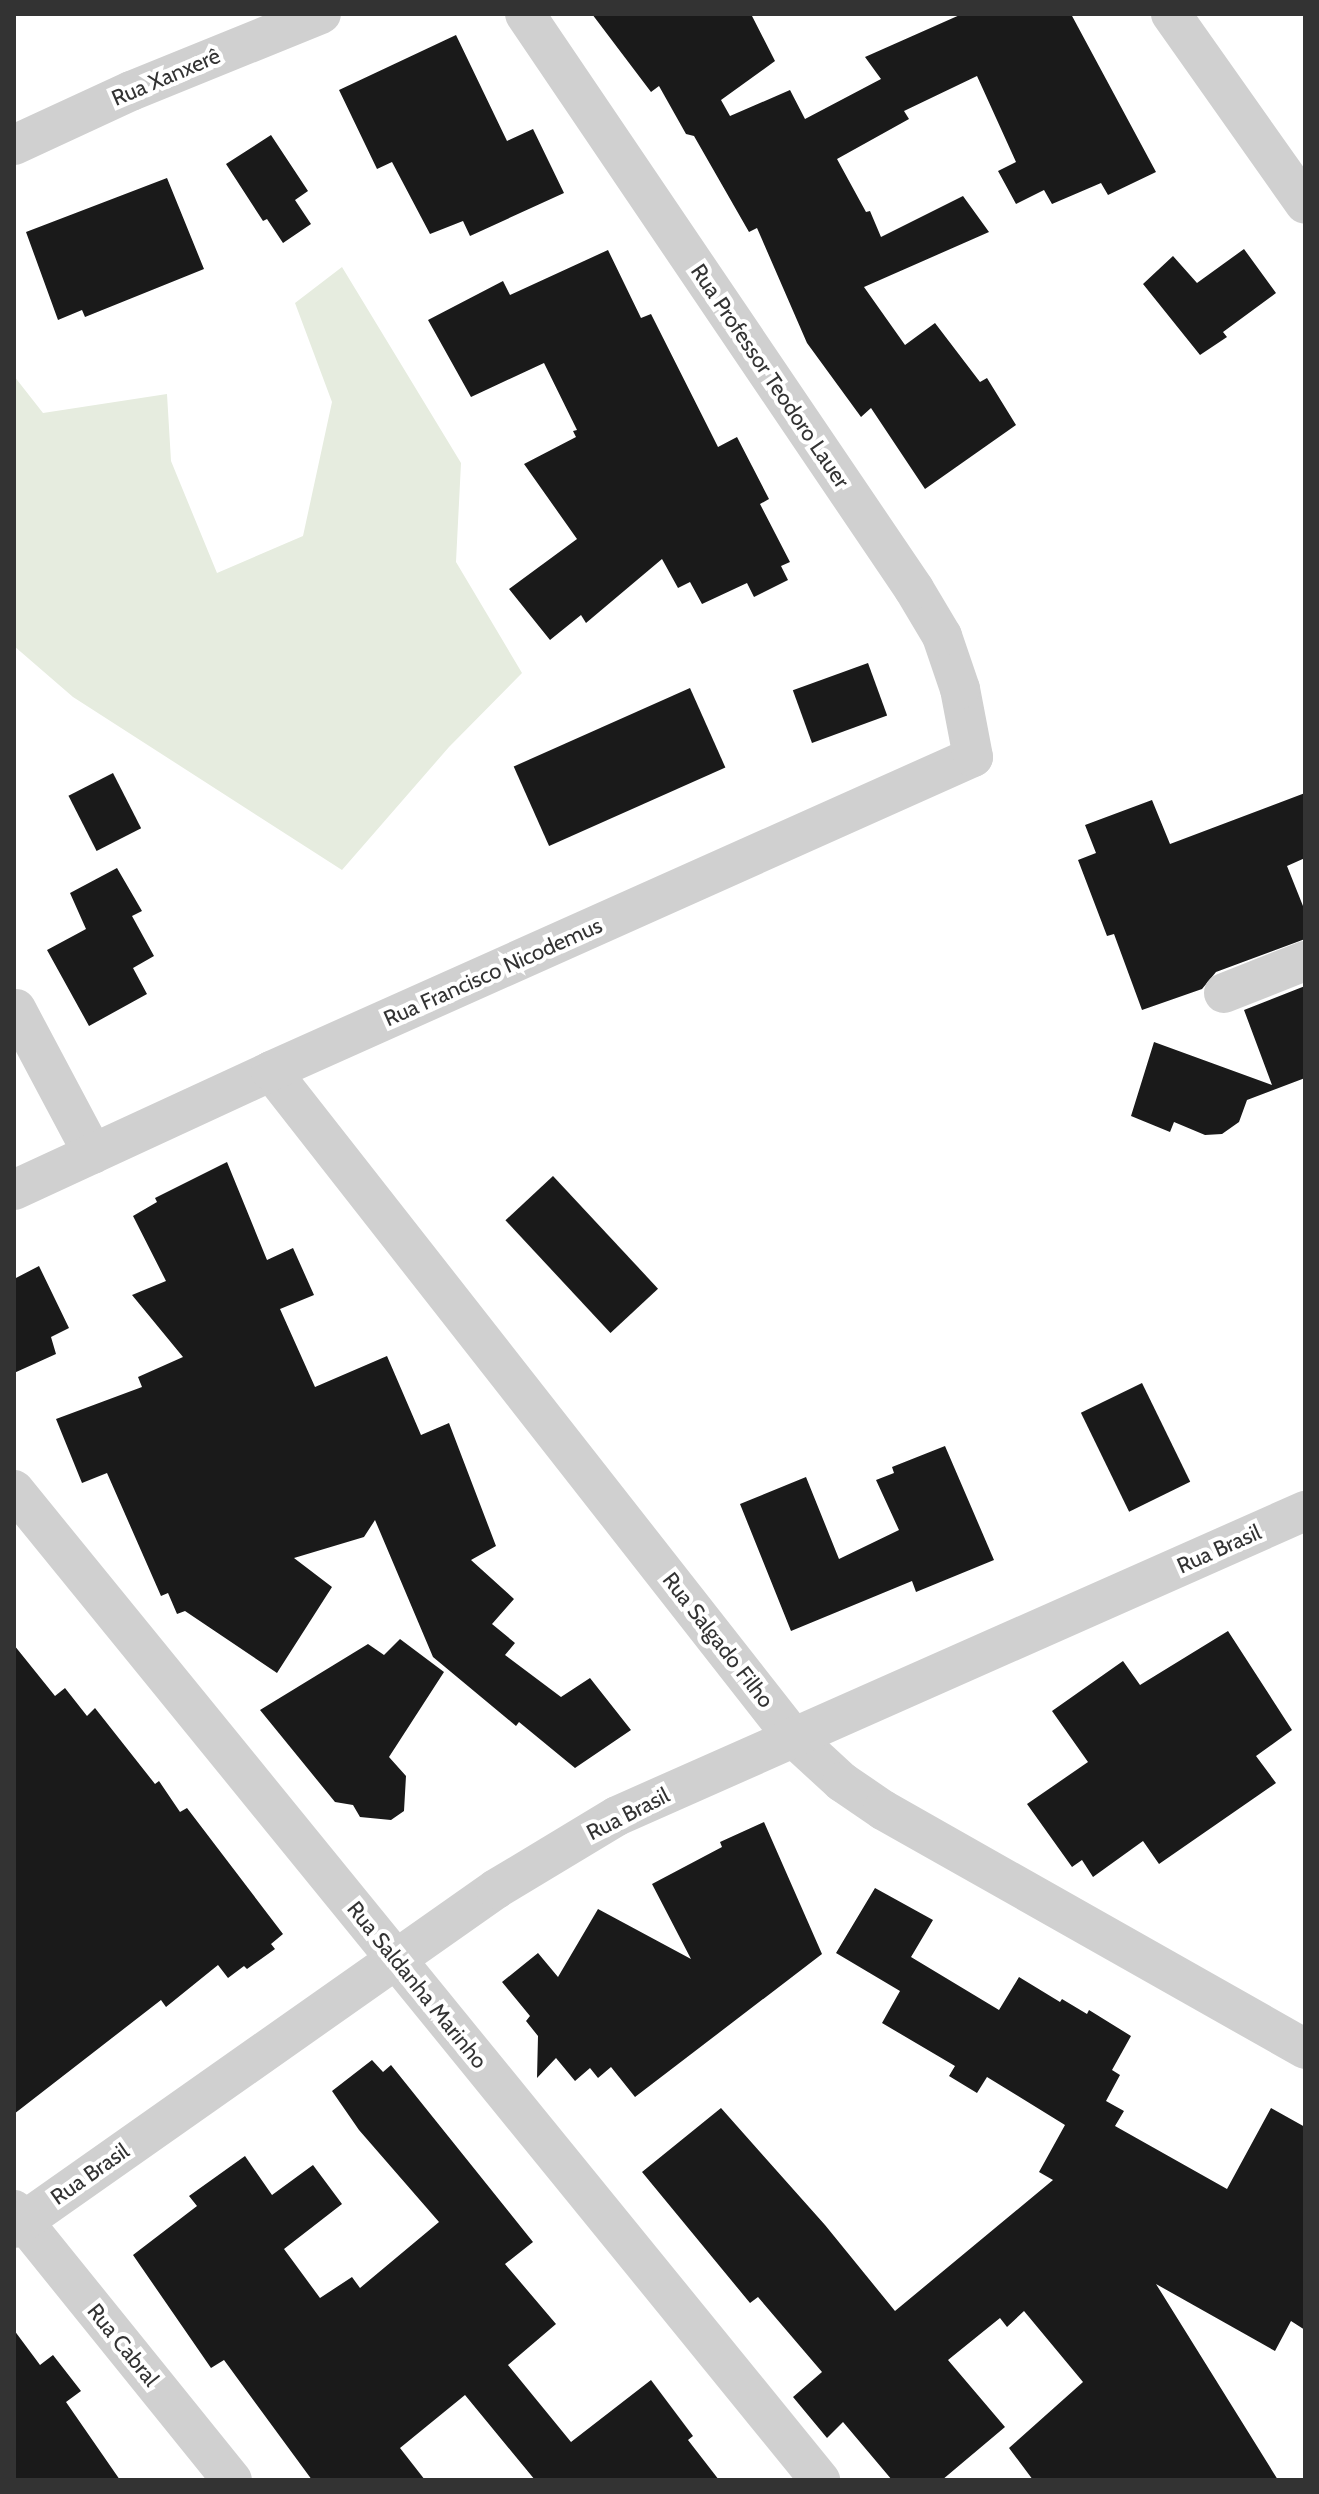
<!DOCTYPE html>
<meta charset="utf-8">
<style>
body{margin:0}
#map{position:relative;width:1319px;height:2494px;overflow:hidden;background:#fff;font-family:Cabin,sans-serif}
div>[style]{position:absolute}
.green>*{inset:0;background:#e6ecdf}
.building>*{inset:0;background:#1a1a1a;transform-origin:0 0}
.minor>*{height:40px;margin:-20px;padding:0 20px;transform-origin:20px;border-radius:20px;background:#d0d0d0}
span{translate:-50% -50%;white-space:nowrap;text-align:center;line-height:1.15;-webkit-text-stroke:8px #fff;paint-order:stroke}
.street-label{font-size:22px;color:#333}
.frame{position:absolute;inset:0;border:16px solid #333;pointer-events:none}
</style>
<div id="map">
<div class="green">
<i style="clip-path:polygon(342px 267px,461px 463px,456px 562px,522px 673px,449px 747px,342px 870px,73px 697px,14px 646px,14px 376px,43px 413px,167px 394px,171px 461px,217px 573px,303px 536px,332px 402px,295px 303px)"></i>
</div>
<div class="building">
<i style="clip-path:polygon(592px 14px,751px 14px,775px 61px,721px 100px,730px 116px,790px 90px,805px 119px,881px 79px,865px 57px,962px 14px,1071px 14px,1156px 172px,1108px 195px,1101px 183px,1052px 204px,1044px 190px,1016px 204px,998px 171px,1016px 162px,977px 76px,904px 111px,909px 119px,837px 159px,866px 212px,870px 211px,881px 237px,963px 196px,989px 232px,864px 287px,905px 345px,935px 323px,980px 382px,987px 378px,1016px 425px,925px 489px,871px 408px,861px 417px,807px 343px,757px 228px,749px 232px,694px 136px,686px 134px,659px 86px,651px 92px)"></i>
<i style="clip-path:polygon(456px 35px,507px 141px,533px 129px,564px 193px,470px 236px,463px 221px,430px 234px,392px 162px,377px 169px,339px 90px)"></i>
<i style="clip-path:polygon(271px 135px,308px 191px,295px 200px,311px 224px,283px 243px,267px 219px,263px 221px,226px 164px)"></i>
<i style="clip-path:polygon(167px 178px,204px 269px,85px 317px,82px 310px,58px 320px,26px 232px)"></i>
<i style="clip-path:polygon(1244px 249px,1276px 293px,1223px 332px,1227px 337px,1200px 355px,1143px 284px,1173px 256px,1197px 283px)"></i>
<i style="clip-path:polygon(608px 250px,641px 318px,651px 314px,718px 447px,737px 437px,769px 499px,760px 504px,790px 562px,781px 566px,788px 580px,754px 597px,747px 583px,702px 604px,690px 582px,678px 588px,662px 559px,586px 623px,581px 615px,550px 640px,509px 589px,577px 539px,524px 464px,576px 437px,573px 431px,577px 430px,544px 363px,471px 397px,428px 320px,503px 281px,510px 295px)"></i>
<i style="left:868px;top:663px;width:56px;height:80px;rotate:70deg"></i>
<i style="left:690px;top:688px;width:87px;height:193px;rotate:66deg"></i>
<i style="left:113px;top:773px;width:62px;height:50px;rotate:63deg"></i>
<i style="clip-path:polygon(1305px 793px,1305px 858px,1287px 866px,1305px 911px,1305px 939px,1216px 972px,1202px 989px,1142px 1010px,1114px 934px,1107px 936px,1078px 860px,1096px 853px,1085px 825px,1152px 800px,1170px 844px)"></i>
<i style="clip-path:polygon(117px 868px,142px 911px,132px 916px,154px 956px,133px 968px,147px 994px,89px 1026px,47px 950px,86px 929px,70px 893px)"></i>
<i style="clip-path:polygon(1305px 986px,1305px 1078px,1247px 1100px,1239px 1122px,1222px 1134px,1205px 1135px,1174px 1122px,1170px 1132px,1131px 1116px,1154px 1042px,1272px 1085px,1244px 1010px)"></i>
<i style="clip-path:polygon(227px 1162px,267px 1260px,293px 1248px,314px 1295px,280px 1309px,315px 1387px,387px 1356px,421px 1435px,449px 1423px,496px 1546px,471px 1560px,514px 1599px,492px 1624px,515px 1643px,505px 1655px,561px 1697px,590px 1678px,631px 1730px,575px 1768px,519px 1722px,516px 1726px,433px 1657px,375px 1520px,364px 1537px,294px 1558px,332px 1587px,277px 1673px,185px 1611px,177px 1614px,168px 1593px,161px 1596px,107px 1473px,82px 1483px,56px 1419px,142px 1387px,138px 1377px,183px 1357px,132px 1295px,166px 1281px,133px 1216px,157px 1202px,155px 1198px)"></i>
<i style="left:553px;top:1176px;width:154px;height:65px;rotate:47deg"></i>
<i style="clip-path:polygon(39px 1266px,69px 1328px,51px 1337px,56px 1354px,14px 1373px,14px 1279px)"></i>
<i style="left:1142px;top:1383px;width:110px;height:68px;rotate:64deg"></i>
<i style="clip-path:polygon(945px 1446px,994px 1560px,916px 1592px,912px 1581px,791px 1631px,740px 1504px,806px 1477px,839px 1559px,899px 1530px,876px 1480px,894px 1473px,892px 1467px)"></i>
<i style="clip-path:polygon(1228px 1631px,1292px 1730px,1256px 1756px,1276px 1783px,1159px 1864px,1143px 1841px,1093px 1877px,1082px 1860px,1072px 1867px,1027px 1804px,1088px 1762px,1052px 1711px,1123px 1661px,1140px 1685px)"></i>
<i style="clip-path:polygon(400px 1639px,444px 1672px,389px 1757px,406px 1776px,404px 1811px,391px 1820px,360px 1817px,353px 1805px,335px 1802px,260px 1710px,368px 1644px,384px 1655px)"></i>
<i style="clip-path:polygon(14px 1645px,55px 1696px,65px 1688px,87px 1716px,95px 1708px,155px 1784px,159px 1781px,180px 1812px,187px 1808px,283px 1934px,271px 1944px,275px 1949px,247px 1969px,244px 1966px,228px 1978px,218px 1965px,166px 2007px,161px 2000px,14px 2114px)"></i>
<i style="clip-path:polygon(764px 1822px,822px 1954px,635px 2097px,611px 2067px,598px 2078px,590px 2068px,575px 2081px,556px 2058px,537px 2078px,538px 2036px,526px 2021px,530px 2016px,502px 1982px,538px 1953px,558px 1977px,598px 1909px,691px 1959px,652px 1884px,722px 1847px,720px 1842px)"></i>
<i style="clip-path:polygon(875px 1888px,933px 1920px,911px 1957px,999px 2010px,1019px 1977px,1060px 2002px,1062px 1999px,1087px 2014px,1089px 2010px,1131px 2036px,1112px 2070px,1120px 2075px,1106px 2101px,1124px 2111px,1115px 2126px,1227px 2189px,1271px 2108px,1305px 2127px,1305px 2330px,1291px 2321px,1275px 2351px,1156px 2284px,1278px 2480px,1033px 2480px,1009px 2448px,1083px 2382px,1024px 2311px,1007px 2327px,1000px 2318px,948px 2360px,1005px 2427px,942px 2480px,892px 2480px,843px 2422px,827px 2438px,793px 2397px,822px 2372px,758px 2297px,750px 2303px,642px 2172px,721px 2108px,825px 2225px,895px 2311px,1053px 2180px,1039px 2172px,1065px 2125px,987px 2077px,977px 2093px,949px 2076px,955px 2066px,882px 2023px,900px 1991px,836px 1953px)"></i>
<i style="clip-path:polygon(372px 2060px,383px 2072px,391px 2065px,533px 2242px,505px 2264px,556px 2324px,508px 2365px,571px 2442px,651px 2380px,693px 2436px,688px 2440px,719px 2480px,535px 2480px,465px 2395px,400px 2448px,425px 2480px,312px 2480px,224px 2360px,211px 2368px,133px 2255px,197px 2206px,189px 2196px,245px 2156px,272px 2195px,313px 2165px,342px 2204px,284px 2249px,320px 2298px,352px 2277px,360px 2288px,439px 2222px,359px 2130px,332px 2091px)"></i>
<i style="clip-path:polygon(14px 2330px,40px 2365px,53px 2355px,81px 2391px,66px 2402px,120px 2480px,14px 2480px)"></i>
</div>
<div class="minor">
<i style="left:1171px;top:14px;width:232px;rotate:54.8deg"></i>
<i style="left:14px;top:145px;width:129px;rotate:-24.8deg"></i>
<i style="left:131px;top:91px;width:205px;rotate:-22.1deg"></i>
<i style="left:1224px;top:993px;width:87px;rotate:-21.6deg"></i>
<i style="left:16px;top:1009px;width:164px;rotate:62deg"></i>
<i style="left:271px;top:1071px;width:846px;rotate:51.91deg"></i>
<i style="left:793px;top:1737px;width:67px;rotate:42.6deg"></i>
<i style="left:842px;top:1782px;width:50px;rotate:34.3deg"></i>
<i style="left:883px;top:1810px;width:485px;rotate:29.5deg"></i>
<i style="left:14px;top:1190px;width:283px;rotate:-24.8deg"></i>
<i style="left:271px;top:1071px;width:769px;rotate:-24.1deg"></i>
<i style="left:973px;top:757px;width:69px;rotate:-100.8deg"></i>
<i style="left:960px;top:689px;width:56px;rotate:-108.8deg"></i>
<i style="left:942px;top:636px;width:55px;rotate:-120.8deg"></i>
<i style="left:914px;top:589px;width:694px;rotate:-124.08deg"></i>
<i style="left:14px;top:1490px;width:1277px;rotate:50.85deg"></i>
<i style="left:14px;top:2210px;width:347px;rotate:51.1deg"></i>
<i style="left:14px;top:2228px;width:589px;rotate:-35.12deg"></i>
<i style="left:496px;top:1889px;width:141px;rotate:-31.1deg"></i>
<i style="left:617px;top:1816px;width:753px;rotate:-23.91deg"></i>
</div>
<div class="street-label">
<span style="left:166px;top:77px;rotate:-23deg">Rua Xanxerê</span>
<span style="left:770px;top:376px;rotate:56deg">Rua Professor Teodoro Lauer</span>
<span style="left:493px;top:972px;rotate:-24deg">Rua Francisco Nicodemus</span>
<span style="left:1219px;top:1549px;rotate:-24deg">Rua Brasil</span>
<span style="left:718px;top:1640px;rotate:52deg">Rua Salgado Filho</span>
<span style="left:628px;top:1814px;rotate:-27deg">Rua Brasil</span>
<span style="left:417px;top:1985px;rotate:51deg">Rua Saldanha Marinho</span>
<span style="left:90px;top:2174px;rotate:-35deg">Rua Brasil</span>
<span style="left:123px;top:2345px;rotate:51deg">Rua Cabral</span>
</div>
<div class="frame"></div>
</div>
